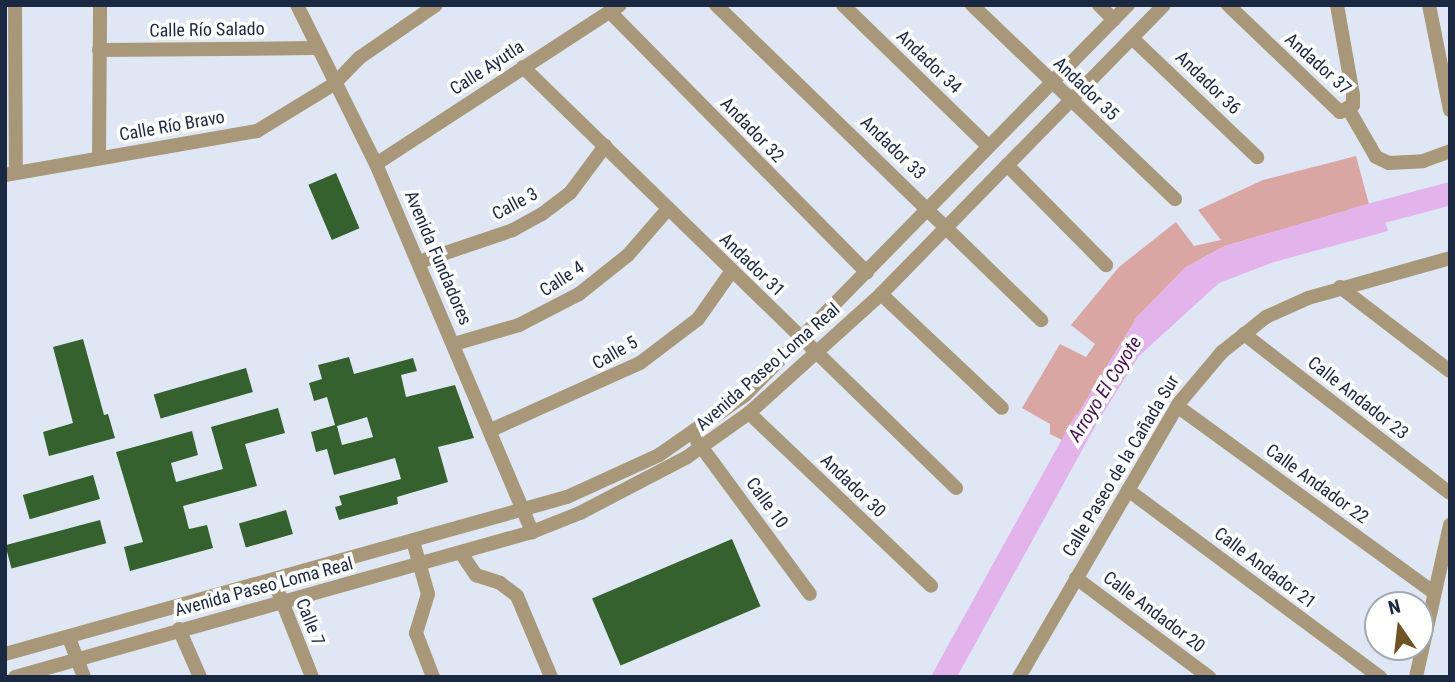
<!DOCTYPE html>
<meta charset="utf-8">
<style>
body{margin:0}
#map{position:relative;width:1455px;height:682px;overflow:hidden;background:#dfe7f4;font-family:"Roboto Condensed",sans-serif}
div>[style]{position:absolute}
.green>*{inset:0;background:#d9a6a4}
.water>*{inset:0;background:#e3b4ec}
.river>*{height:23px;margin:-11.5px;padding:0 11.5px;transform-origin:11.5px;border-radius:11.5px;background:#e3b4ec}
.building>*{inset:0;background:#35612e;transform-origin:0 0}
.minor>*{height:14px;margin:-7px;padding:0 7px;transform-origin:7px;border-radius:7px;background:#a9977a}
span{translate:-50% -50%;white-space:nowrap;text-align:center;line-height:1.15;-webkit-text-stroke:7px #fff;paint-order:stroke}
.street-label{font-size:18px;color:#1a2841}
.water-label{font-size:19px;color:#470d51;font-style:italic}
.frame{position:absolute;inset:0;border:7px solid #1a2841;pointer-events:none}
.north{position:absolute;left:1364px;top:591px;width:70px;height:70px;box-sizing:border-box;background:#fff;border:2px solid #a3a9b3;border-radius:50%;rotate:346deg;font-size:19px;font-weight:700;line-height:28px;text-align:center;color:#1a2841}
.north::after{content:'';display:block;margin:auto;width:24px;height:32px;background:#6e5425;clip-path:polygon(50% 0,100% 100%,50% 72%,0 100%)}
</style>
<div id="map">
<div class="green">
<i style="clip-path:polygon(1356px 156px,1369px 204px,1225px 246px,1186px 267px,1137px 317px,1062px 440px,1050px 434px,1050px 424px,1022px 408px,1060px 344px,1086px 357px,1095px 344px,1071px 325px,1119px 267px,1176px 222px,1194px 246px,1221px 240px,1198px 210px,1263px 180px)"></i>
</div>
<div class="water">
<i style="clip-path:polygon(1379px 201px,1388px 231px,1274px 262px,1219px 283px,1139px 356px,1078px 453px,1060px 443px,1137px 317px,1186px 267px,1225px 246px)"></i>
</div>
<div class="river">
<i style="left:1353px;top:219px;width:100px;rotate:-15deg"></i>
<i style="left:943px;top:677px;width:291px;rotate:-61.1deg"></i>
</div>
<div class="building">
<i style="left:336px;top:173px;width:60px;height:30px;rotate:67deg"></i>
<i style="clip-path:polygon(83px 339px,104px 415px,108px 414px,115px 438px,49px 456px,43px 432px,73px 423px,53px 347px)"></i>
<i style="clip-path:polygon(evenodd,349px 357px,354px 374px,413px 358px,417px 371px,401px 375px,406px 397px,455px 385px,474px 438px,438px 447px,448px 482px,397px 497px,398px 504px,339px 520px,335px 507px,342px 505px,339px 496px,401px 479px,395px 458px,334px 475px,327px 449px,316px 452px,311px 432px,335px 425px,327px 397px,314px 401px,309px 383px,322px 379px,318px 365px,349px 357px,367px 417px,373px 437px,342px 445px,337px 426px,367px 417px)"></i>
<i style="left:246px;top:368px;width:25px;height:96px;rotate:74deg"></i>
<i style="clip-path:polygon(278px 408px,285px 433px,245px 444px,257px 486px,183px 506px,189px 529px,207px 525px,213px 548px,130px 571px,124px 547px,143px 542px,116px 452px,192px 431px,198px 455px,171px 463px,176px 482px,223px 469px,211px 427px)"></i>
<i style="left:93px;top:475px;width:25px;height:73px;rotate:74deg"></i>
<i style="left:286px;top:510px;width:25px;height:49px;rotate:74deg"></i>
<i style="left:100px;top:520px;width:24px;height:98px;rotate:75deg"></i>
<i style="left:732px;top:539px;width:73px;height:152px;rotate:67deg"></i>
</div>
<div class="minor">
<i style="left:15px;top:5px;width:168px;rotate:89.7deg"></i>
<i style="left:297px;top:5px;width:178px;rotate:63.6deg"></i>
<i style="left:376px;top:164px;width:400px;rotate:67deg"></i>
<i style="left:716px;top:5px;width:453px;rotate:44.1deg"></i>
<i style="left:843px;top:5px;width:202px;rotate:44.2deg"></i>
<i style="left:972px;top:5px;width:281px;rotate:43.7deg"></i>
<i style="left:1099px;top:5px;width:21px;rotate:45deg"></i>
<i style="left:1228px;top:5px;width:155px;rotate:43.7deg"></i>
<i style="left:1340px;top:112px;width:15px;rotate:-28deg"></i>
<i style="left:1353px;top:105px;width:10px;rotate:-90deg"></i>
<i style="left:1353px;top:95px;width:91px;rotate:-100.1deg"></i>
<i style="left:1429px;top:5px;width:107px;rotate:78.7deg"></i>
<i style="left:610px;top:12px;width:366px;rotate:45.4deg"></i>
<i style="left:1132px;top:38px;width:173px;rotate:43.6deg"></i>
<i style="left:99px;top:50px;width:215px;rotate:-0.5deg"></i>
<i style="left:523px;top:67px;width:604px;rotate:44.19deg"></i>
<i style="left:1349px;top:110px;width:54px;rotate:60.1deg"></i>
<i style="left:1376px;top:157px;width:14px;rotate:25deg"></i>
<i style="left:1389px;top:163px;width:34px;rotate:-3deg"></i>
<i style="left:1423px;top:161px;width:29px;rotate:-20deg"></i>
<i style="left:99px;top:158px;width:153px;rotate:-89.6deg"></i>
<i style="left:376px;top:164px;width:291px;rotate:-33.1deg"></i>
<i style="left:1007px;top:165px;width:141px;rotate:45.3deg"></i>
<i style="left:5px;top:175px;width:256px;rotate:-9.9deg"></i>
<i style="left:257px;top:131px;width:90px;rotate:-31.4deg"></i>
<i style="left:334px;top:84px;width:36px;rotate:-46deg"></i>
<i style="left:359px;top:58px;width:93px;rotate:-34.5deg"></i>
<i style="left:419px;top:262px;width:99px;rotate:-18.8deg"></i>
<i style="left:513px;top:230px;width:33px;rotate:-29deg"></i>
<i style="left:542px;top:214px;width:35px;rotate:-37deg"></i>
<i style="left:570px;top:193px;width:59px;rotate:-53.3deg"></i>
<i style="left:1340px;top:287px;width:138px;rotate:37.4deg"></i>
<i style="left:881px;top:294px;width:166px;rotate:43.3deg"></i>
<i style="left:1244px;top:334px;width:260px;rotate:37.7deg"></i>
<i style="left:454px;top:344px;width:68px;rotate:-16.3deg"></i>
<i style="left:519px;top:325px;width:68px;rotate:-27.3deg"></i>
<i style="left:579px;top:294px;width:63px;rotate:-38.5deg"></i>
<i style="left:628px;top:255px;width:61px;rotate:-49deg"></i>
<i style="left:1177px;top:406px;width:318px;rotate:36deg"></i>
<i style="left:749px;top:413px;width:251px;rotate:43.5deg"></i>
<i style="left:491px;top:430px;width:163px;rotate:-24.2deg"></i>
<i style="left:640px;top:363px;width:73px;rotate:-37.2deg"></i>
<i style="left:698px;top:319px;width:57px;rotate:-54.9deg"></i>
<i style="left:697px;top:441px;width:190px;rotate:53.6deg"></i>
<i style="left:1128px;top:490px;width:314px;rotate:36.6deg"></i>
<i style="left:413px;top:541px;width:55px;rotate:74.2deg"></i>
<i style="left:428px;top:594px;width:41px;rotate:107.1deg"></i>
<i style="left:416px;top:633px;width:47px;rotate:68.9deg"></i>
<i style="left:461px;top:553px;width:27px;rotate:56deg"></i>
<i style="left:476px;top:575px;width:25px;rotate:18deg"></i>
<i style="left:500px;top:583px;width:21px;rotate:37deg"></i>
<i style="left:517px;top:596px;width:88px;rotate:67.2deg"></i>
<i style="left:1076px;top:578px;width:166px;rotate:36.7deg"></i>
<i style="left:274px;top:581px;width:103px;rotate:68.4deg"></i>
<i style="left:179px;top:629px;width:52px;rotate:66.4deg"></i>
<i style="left:69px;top:638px;width:42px;rotate:69deg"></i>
<i style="left:5px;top:654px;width:584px;rotate:-15.61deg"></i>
<i style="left:567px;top:497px;width:101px;rotate:-24.5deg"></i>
<i style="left:659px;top:455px;width:105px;rotate:-34.9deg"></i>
<i style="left:745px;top:395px;width:547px;rotate:-45.52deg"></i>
<i style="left:15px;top:677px;width:537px;rotate:-15.67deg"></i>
<i style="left:532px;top:532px;width:52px;rotate:-21.6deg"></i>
<i style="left:580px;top:513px;width:121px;rotate:-27.6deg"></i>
<i style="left:687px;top:457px;width:76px;rotate:-35.4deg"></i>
<i style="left:749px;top:413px;width:178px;rotate:-42deg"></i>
<i style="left:881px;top:294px;width:404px;rotate:-45.6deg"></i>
<i style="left:1019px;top:677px;width:317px;rotate:-59.7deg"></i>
<i style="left:1179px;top:403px;width:67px;rotate:-49.9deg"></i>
<i style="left:1222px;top:352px;width:56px;rotate:-38.5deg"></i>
<i style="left:1266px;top:317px;width:46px;rotate:-24.3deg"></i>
<i style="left:1308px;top:298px;width:148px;rotate:-15.7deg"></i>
<i style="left:1416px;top:677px;width:156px;rotate:-77.4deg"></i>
</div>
<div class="street-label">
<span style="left:207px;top:30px;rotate:-1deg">Calle Río Salado</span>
<span style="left:929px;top:62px;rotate:44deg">Andador 34</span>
<span style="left:1318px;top:64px;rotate:42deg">Andador 37</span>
<span style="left:487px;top:68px;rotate:-33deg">Calle Ayutla</span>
<span style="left:1208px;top:83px;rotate:44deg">Andador 36</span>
<span style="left:1086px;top:89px;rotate:44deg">Andador 35</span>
<span style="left:172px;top:126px;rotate:-10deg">Calle Río Bravo</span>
<span style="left:752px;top:130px;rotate:46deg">Andador 32</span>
<span style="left:893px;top:148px;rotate:44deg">Andador 33</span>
<span style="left:515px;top:204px;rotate:-28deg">Calle 3</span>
<span style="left:438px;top:258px;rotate:67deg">Avenida Fundadores</span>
<span style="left:752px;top:265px;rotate:44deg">Andador 31</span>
<span style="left:562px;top:279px;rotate:-33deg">Calle 4</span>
<span style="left:615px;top:353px;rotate:-30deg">Calle 5</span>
<span style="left:768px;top:367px;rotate:-41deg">Avenida Paseo Loma Real</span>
<span style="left:1358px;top:398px;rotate:38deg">Calle Andador 23</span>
<span style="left:1121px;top:466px;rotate:-59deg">Calle Paseo de la Cañada Sur</span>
<span style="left:1317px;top:484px;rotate:36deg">Calle Andador 22</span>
<span style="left:853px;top:486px;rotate:44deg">Andador 30</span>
<span style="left:767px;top:503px;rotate:54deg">Calle 10</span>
<span style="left:1265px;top:568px;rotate:37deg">Calle Andador 21</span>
<span style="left:264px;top:587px;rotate:-15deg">Avenida Paseo Loma Real</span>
<span style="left:1154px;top:612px;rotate:37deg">Calle Andador 20</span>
<span style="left:310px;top:622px;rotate:68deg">Calle 7</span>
</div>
<div class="water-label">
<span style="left:1105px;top:389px;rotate:-58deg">Arroyo El Coyote</span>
</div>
<div class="frame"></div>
<div class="north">N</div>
</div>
